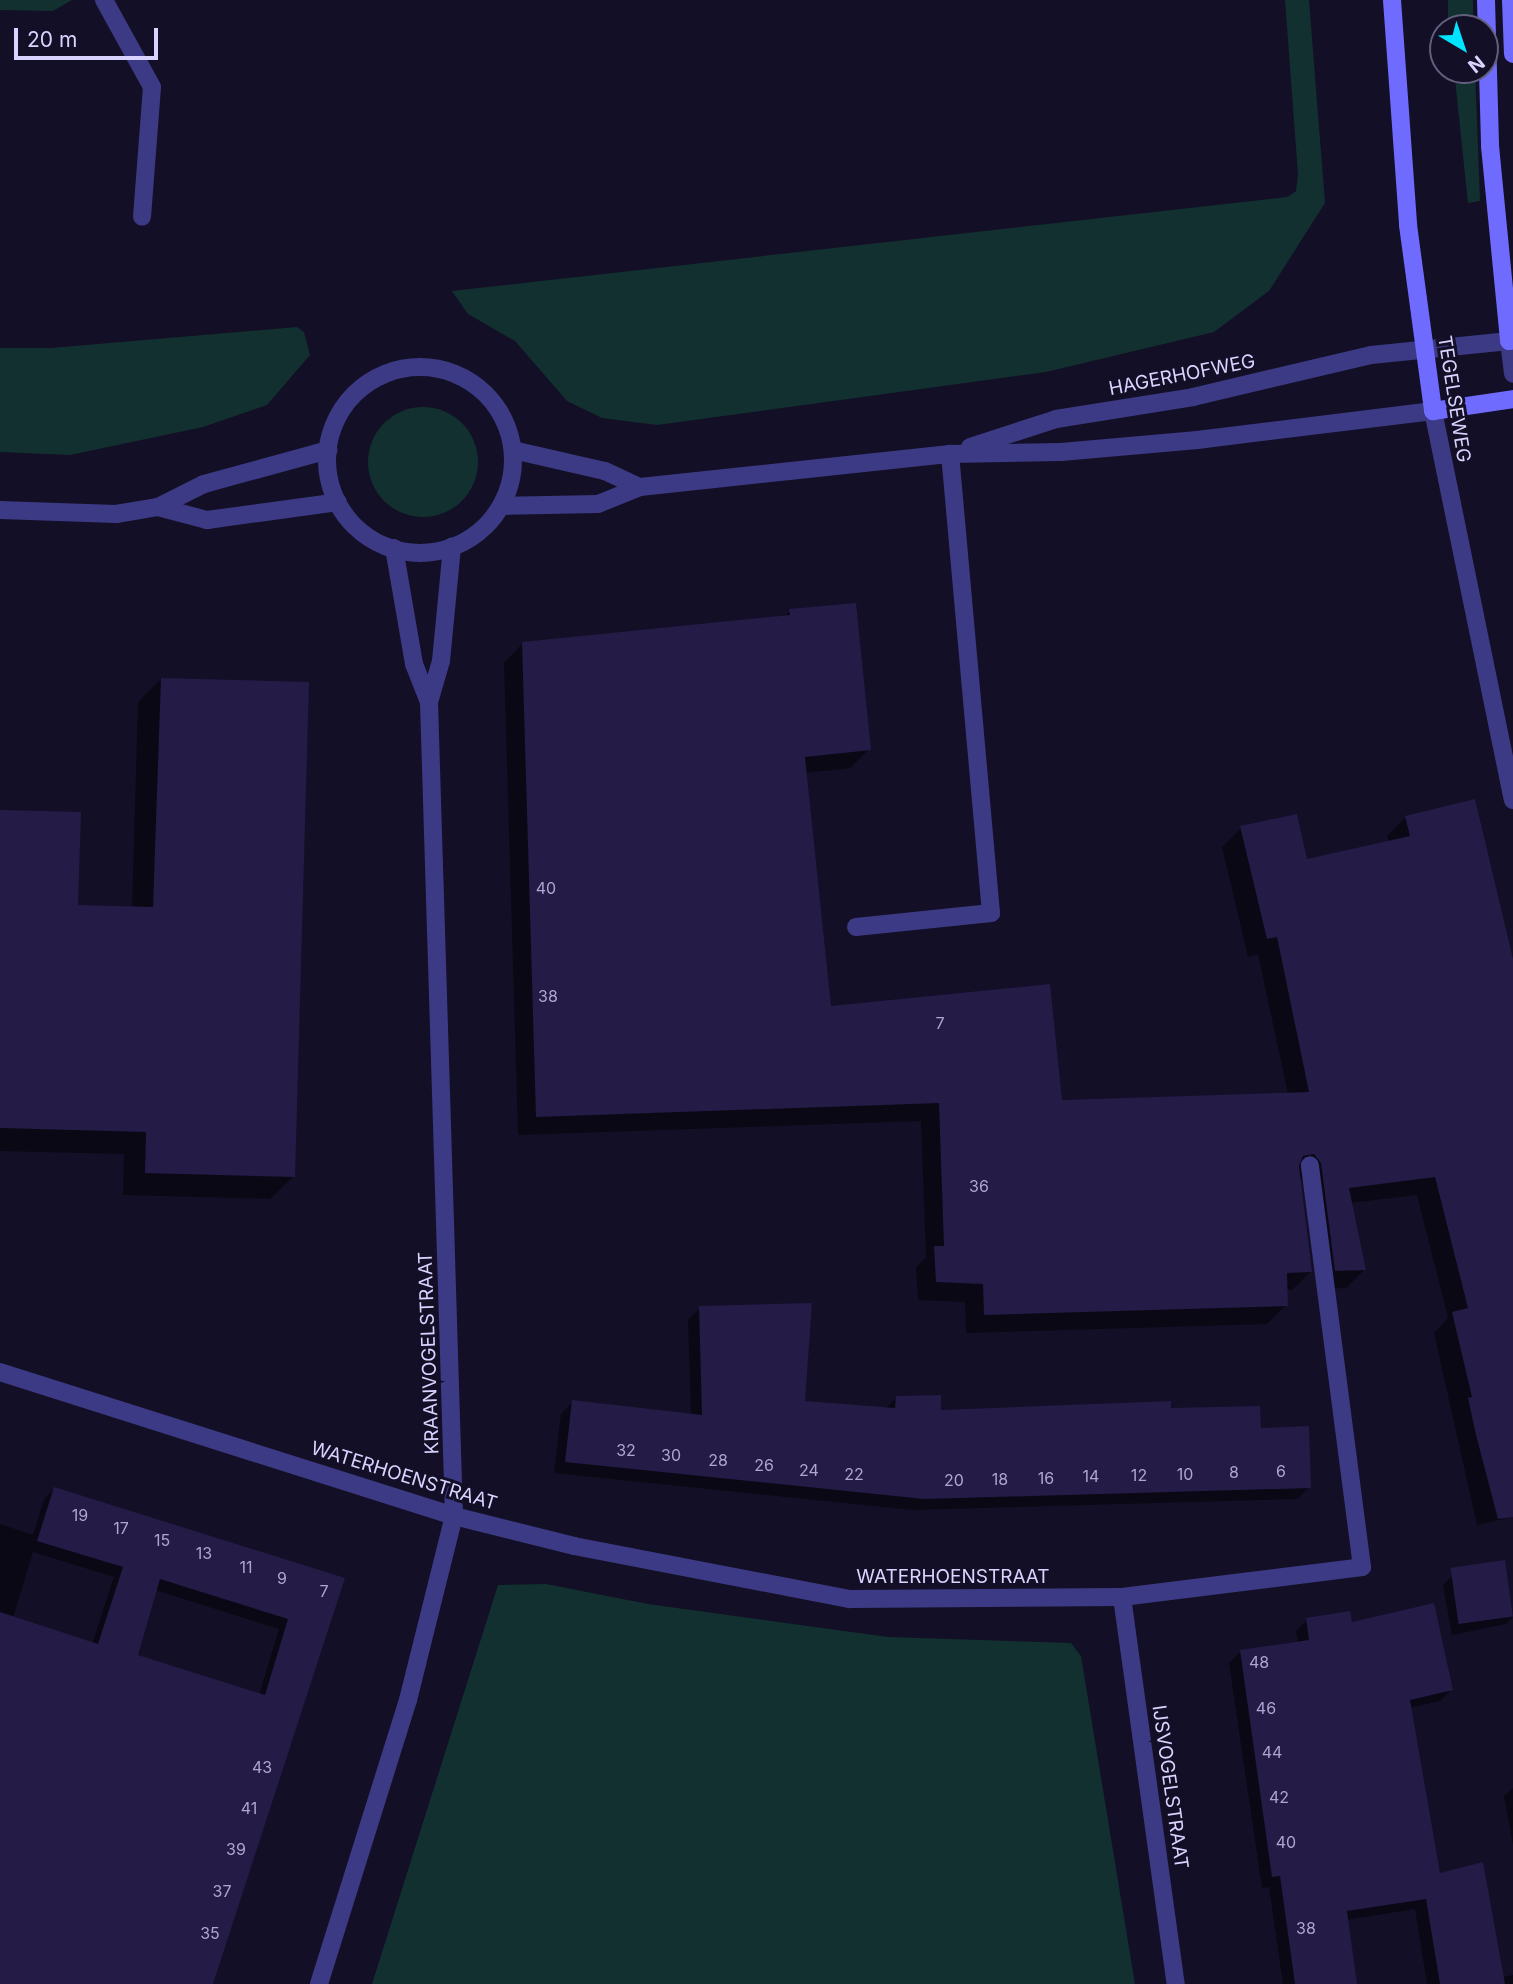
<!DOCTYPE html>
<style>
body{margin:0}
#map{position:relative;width:1513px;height:1984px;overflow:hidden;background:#130f26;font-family:Inter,sans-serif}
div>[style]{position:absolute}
.green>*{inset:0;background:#12302f;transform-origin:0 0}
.round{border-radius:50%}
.shadow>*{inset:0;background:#0007}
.building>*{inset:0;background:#241b47;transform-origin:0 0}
.service>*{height:18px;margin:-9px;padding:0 9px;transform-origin:9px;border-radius:9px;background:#3d3a85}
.minor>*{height:18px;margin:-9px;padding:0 9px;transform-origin:9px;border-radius:9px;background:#3d3a85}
.tertiary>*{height:18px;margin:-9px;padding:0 9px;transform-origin:9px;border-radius:9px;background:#3d3a85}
.tertiary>.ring{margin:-9px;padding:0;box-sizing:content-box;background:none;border:18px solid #3d3a85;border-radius:50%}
.secondary>*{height:18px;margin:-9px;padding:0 9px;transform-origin:9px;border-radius:9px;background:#6f6bff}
span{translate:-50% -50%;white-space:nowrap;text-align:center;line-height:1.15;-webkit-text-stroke:6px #130f26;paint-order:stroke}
.number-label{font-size:16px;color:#aca6d1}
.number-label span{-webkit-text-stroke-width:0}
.street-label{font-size:19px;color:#d9d4ff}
.north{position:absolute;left:1429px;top:14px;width:70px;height:70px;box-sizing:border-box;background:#130f26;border:2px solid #625e7d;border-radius:50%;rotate:141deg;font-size:19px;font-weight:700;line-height:28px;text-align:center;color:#d9d4ff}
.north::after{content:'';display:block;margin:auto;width:24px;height:32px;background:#00e5ff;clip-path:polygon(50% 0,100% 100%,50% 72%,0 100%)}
.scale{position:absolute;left:14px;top:28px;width:144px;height:32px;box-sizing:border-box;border:4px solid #d9d4ff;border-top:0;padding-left:9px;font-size:21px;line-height:24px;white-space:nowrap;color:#d9d4ff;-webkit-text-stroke:5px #130f26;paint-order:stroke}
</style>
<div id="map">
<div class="green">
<i style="clip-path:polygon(0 0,72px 0,53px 11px,0 10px)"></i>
<i style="clip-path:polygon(1285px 0,1309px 0,1325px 203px,1269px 291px,1214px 332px,1046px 372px,657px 425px,602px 418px,567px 401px,515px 341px,468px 314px,452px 291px,1287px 197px,1296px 191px,1298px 175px)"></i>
<i style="left:1448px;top:0;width:25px;height:28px"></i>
<i style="clip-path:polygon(1454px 70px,1475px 70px,1480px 201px,1468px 203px)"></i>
<i style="clip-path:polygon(297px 327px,304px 332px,310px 355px,267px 405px,203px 427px,70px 455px,0 452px,0 348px,51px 348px)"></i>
<i class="round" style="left:368px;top:407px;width:110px;height:110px"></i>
<i style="clip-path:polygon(546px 1584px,648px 1604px,888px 1637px,1071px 1643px,1081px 1656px,1135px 1984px,372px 1984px,498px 1585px)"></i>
</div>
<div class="shadow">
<i style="clip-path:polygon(790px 611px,869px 749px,850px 768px,805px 773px,829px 1008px,1061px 1102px,1288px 1094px,1258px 954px,1248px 957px,1222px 847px,1241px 828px,1306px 861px,1389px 842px,1387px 836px,1406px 817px,1513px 966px,1513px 1517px,1477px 1525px,1434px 1333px,1448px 1318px,1417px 1195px,1350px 1203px,1364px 1270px,1346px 1288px,1317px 1289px,1303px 1182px,1298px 1176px,1311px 1271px,1292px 1290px,1285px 1290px,1286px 1305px,1267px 1324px,966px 1333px,965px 1302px,918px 1300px,916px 1267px,926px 1258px,921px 1121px,518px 1135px,504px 663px,522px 644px,784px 617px)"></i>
<i style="clip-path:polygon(161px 679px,293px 1177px,270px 1199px,123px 1195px,124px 1154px,0 1151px,0 811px,76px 906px,132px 908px,138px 702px)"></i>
<i style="clip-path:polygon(700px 1308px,803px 1402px,885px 1409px,896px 1398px,940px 1412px,1169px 1410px,1259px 1430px,1309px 1487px,1298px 1499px,912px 1510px,554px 1473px,561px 1414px,573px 1402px,691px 1415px,688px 1320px)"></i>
<i style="clip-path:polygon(evenodd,54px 1489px,343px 1579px,211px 1984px,0 1984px,0 1524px,33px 1535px,44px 1499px,54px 1489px,33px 1552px,114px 1577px,92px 1644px,13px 1618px,33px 1552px,54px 1489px,155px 1590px,279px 1629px,259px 1695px,136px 1656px,155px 1590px)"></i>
<i style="clip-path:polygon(1504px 1562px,1513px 1617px,1506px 1624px,1452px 1635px,1443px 1585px,1453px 1575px)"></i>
<i style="clip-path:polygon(1307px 1620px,1351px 1624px,1451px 1690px,1440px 1701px,1409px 1708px,1438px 1875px,1502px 1977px,1513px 1975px,1513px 1984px,1427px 1984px,1415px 1909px,1346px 1920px,1356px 1984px,1283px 1984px,1269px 1887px,1262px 1888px,1229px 1663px,1240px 1652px,1298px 1644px,1296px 1631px)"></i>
<i style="clip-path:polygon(1513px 1788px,1513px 1845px,1504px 1796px)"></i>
</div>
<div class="building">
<i style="clip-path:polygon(856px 603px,871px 750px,805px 757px,831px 1006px,1050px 984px,1062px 1100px,1309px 1092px,1277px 937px,1267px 939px,1240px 826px,1297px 814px,1307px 859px,1410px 836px,1405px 816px,1475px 799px,1513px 959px,1513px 1517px,1498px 1519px,1476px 1435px,1468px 1398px,1472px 1397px,1452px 1312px,1468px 1308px,1435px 1177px,1349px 1188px,1366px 1270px,1335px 1271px,1321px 1163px,1314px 1154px,1303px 1156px,1299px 1166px,1312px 1272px,1287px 1273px,1288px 1306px,984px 1315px,983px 1284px,936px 1282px,934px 1246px,944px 1246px,939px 1103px,536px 1117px,522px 642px,790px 615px,789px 609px)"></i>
<i style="clip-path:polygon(161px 678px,309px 682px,295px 1177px,145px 1173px,146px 1132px,0 1128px,0 810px,81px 812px,78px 905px,153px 907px)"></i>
<i style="clip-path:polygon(812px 1303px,805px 1401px,895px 1408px,896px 1396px,941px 1395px,941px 1410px,1171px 1401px,1171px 1408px,1260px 1406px,1261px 1428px,1309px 1426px,1311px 1488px,924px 1499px,565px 1462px,572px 1400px,702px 1415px,699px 1306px)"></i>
<i style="clip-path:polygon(evenodd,54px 1487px,345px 1578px,213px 1984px,0 1984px,0 1612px,98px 1644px,123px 1567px,37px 1541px,54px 1487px,160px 1579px,288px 1619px,265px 1695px,138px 1655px,160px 1579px)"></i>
<i style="left:1505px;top:1560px;width:57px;height:55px;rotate:82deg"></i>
<i style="clip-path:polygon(1434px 1603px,1453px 1690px,1410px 1700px,1440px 1873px,1483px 1862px,1505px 1984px,1440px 1984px,1426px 1899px,1347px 1911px,1357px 1984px,1295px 1984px,1280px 1876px,1272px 1877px,1240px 1650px,1309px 1640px,1306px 1618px,1350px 1611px,1352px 1622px)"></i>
</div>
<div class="service">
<i style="left:104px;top:0;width:99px;rotate:61.1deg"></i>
<i style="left:152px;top:87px;width:130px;rotate:94.4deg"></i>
<i style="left:856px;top:927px;width:136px;rotate:-5.9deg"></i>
<i style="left:991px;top:913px;width:461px;rotate:-95.1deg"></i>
</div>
<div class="minor">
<i style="left:0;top:1372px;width:476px;rotate:17.6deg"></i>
<i style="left:454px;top:1516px;width:124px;rotate:14deg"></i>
<i style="left:574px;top:1546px;width:281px;rotate:10.9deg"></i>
<i style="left:850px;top:1599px;width:272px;rotate:-0.4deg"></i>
<i style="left:1122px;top:1597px;width:242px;rotate:-7.1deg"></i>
<i style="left:1362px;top:1567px;width:405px;rotate:-97.4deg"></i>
<i style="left:1122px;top:1597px;width:391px;rotate:82.1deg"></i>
</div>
<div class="tertiary">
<i class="ring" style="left:327px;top:367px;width:168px;height:168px"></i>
<i style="left:970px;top:447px;width:90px;rotate:-18deg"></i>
<i style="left:1056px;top:419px;width:139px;rotate:-9.1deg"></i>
<i style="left:1193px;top:397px;width:183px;rotate:-13.3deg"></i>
<i style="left:1371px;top:355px;width:139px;rotate:-5.8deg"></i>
<i style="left:1509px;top:341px;width:33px;rotate:83deg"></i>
<i style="left:513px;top:450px;width:94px;rotate:12.9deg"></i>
<i style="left:605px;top:471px;width:38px;rotate:25deg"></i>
<i style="left:501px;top:506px;width:97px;rotate:-1.2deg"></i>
<i style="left:598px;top:504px;width:45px;rotate:-22deg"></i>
<i style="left:640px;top:487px;width:312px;rotate:-6.1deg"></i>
<i style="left:950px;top:454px;width:111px;rotate:-1deg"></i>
<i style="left:1061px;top:452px;width:137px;rotate:-5deg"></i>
<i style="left:1197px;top:440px;width:238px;rotate:-7deg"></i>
<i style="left:1433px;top:411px;width:397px;rotate:78.4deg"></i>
<i style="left:158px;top:507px;width:51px;rotate:14.9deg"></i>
<i style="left:207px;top:520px;width:132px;rotate:-7.8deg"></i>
<i style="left:0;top:510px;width:116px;rotate:2deg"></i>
<i style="left:116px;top:514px;width:43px;rotate:-9.5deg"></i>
<i style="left:158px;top:507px;width:51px;rotate:-26.6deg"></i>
<i style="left:204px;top:484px;width:129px;rotate:-15.3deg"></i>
<i style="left:394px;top:548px;width:118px;rotate:80.2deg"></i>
<i style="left:414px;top:664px;width:41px;rotate:68.5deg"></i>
<i style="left:319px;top:1984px;width:298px;rotate:-72.6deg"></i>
<i style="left:408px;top:1700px;width:190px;rotate:-76deg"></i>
<i style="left:454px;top:1516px;width:814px;rotate:-91.76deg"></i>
<i style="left:429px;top:702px;width:43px;rotate:-73.7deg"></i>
<i style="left:441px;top:661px;width:115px;rotate:-84.5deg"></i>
</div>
<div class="secondary">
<i style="left:1392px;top:0;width:226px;rotate:85.9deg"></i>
<i style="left:1408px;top:225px;width:188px;rotate:82.3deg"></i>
<i style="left:1433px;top:411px;width:81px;rotate:-8.5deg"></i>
<i style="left:1486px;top:0;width:146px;rotate:88.4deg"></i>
<i style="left:1490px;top:146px;width:196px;rotate:84.4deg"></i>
<i style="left:1509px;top:341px;width:4px;rotate:-14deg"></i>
<i style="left:1511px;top:0;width:54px;rotate:87.9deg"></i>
</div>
<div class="number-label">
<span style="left:546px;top:888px">40</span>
<span style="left:548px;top:996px">38</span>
<span style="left:940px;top:1023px">7</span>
<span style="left:979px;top:1186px">36</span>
<span style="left:626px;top:1450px">32</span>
<span style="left:671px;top:1455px">30</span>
<span style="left:718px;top:1460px">28</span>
<span style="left:764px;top:1465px">26</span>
<span style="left:809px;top:1470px">24</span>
<span style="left:1281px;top:1471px">6</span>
<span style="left:1234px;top:1472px">8</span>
<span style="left:854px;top:1474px">22</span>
<span style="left:1185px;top:1474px">10</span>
<span style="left:1139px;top:1475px">12</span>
<span style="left:1091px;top:1476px">14</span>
<span style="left:1046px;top:1478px">16</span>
<span style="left:1000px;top:1479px">18</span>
<span style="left:954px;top:1480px">20</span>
<span style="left:80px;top:1515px">19</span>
<span style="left:121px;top:1528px">17</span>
<span style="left:162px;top:1540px">15</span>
<span style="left:204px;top:1553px">13</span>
<span style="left:246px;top:1567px">11</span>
<span style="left:282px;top:1578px">9</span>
<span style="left:324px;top:1591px">7</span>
<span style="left:1259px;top:1662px">48</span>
<span style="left:1266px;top:1708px">46</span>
<span style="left:1272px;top:1752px">44</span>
<span style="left:262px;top:1767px">43</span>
<span style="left:1279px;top:1797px">42</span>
<span style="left:249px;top:1808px">41</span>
<span style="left:1286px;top:1842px">40</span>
<span style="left:236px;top:1849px">39</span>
<span style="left:222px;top:1891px">37</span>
<span style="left:1306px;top:1928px">38</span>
<span style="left:210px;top:1933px">35</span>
</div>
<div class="street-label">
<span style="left:1182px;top:375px;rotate:-11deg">HAGERHOFWEG</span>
<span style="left:1454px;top:399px;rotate:81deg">TEGELSEWEG</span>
<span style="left:429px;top:1353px;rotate:-92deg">KRAANVOGELSTRAAT</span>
<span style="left:404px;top:1476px;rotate:17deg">WATERHOENSTRAAT</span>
<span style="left:953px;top:1577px">WATERHOENSTRAAT</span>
<span style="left:1170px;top:1787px;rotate:82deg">IJSVOGELSTRAAT</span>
</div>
<div class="north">N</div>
<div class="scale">20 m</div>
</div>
